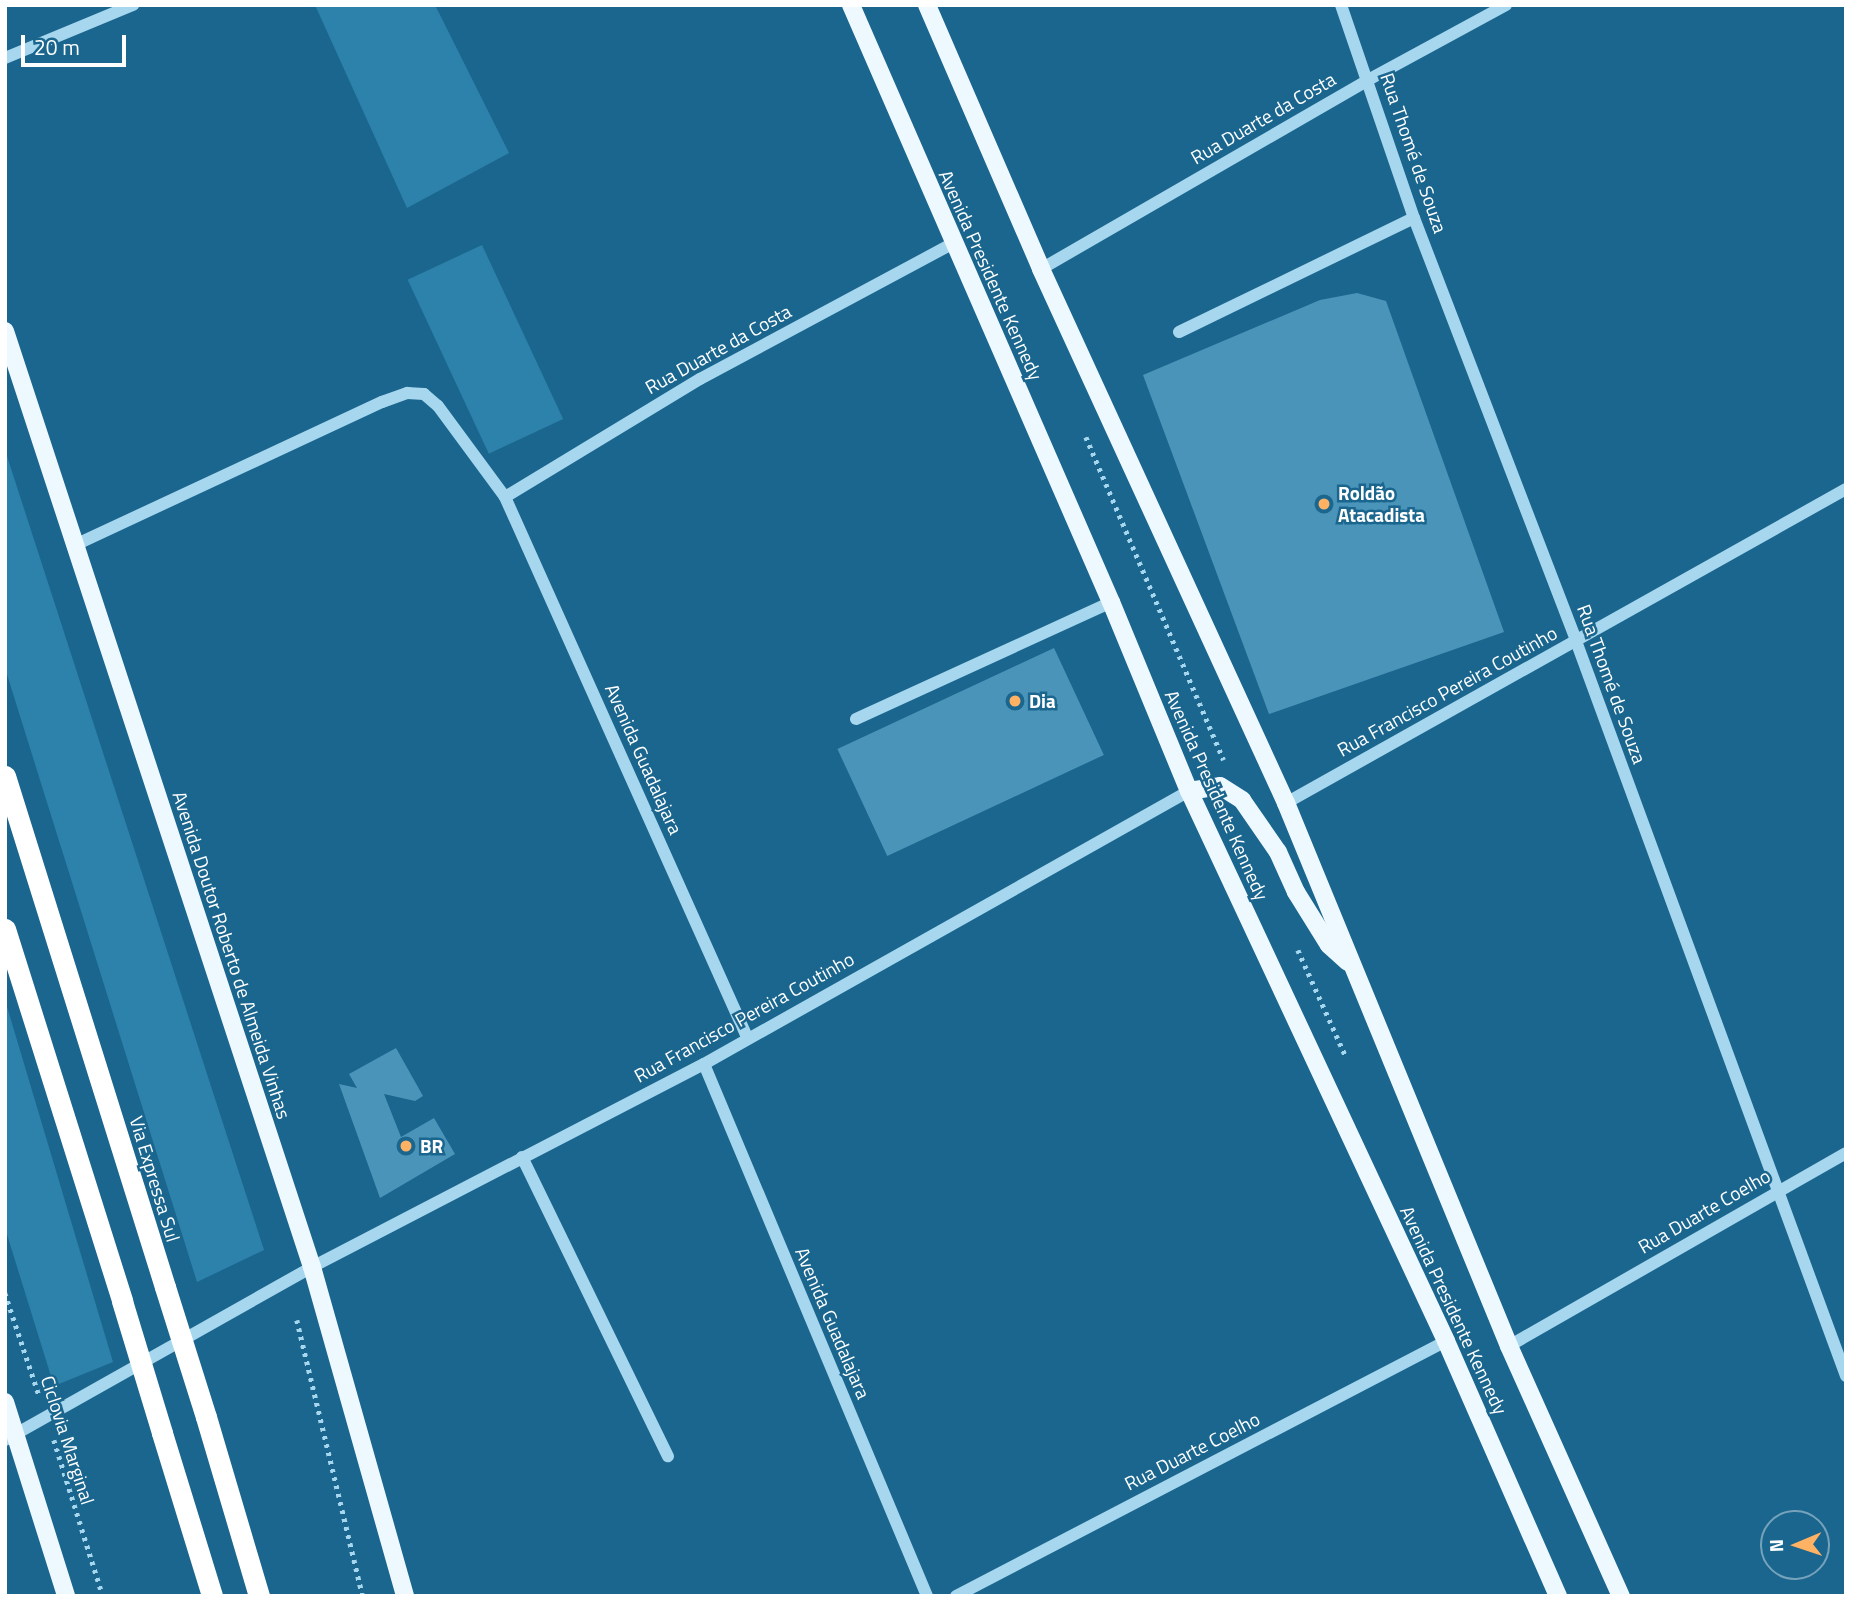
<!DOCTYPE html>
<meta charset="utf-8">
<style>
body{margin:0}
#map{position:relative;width:1851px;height:1601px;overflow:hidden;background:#1a668e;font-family:"Titillium Web",sans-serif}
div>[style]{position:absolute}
.green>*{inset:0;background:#2d82ac;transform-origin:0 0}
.building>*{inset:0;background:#4b94b9;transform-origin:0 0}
.path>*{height:4.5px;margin-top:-2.25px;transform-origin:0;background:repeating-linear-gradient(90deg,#a7d7ee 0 3.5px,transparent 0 8.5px)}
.minor>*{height:12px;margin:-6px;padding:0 6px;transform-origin:6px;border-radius:6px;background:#a7d7ee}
.major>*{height:18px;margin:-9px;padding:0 9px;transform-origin:9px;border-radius:9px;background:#eef8ff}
.highway>*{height:21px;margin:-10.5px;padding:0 10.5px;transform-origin:10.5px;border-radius:10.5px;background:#fff}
.highway-bridge>*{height:21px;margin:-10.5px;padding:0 10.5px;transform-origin:10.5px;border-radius:10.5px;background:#fff}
.dots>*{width:19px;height:19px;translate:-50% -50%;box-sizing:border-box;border:4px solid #1a668e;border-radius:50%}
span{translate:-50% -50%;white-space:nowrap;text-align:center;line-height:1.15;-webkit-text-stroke:5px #1a668e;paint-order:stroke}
.street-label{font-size:19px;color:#fff}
.poi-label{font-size:19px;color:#fff;font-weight:700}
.left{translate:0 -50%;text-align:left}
.frame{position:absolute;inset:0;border:7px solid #fff;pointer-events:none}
.north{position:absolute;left:1760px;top:1510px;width:70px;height:70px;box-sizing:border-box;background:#1a668e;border:2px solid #76a3bb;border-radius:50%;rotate:268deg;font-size:19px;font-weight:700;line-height:28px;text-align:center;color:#fff}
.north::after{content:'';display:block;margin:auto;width:24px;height:32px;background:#ffb164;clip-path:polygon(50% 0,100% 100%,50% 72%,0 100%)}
.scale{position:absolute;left:21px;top:35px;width:105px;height:32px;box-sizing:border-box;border:4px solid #fff;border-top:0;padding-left:9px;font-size:21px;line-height:24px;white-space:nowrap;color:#fff;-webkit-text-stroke:5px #1a668e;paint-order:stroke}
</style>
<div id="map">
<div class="green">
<i style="clip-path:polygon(315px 5px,435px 5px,509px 153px,407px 208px)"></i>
<i style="left:482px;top:245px;width:192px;height:82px;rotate:65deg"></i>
<i style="clip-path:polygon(5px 450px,264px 1250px,197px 1282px,5px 668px)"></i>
<i style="clip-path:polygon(5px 1000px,113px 1362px,54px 1386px,5px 1228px)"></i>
</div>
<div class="building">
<i style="clip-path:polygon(1357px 293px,1386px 301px,1504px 632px,1269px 714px,1143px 375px,1320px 300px)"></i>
<i style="left:1054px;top:648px;width:118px;height:239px;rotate:65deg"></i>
<i style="clip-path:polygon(396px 1048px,423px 1096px,415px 1101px,384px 1094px,401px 1137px,434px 1118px,455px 1154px,380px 1198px,339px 1084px,357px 1088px,349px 1074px)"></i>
</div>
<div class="path">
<i style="left:1086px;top:437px;width:351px;rotate:66.9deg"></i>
<i style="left:1298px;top:950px;width:117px;rotate:65.8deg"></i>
<i style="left:5px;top:1293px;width:108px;rotate:71.6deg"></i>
<i style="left:297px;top:1320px;width:284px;rotate:76.6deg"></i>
<i style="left:54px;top:1440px;width:164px;rotate:72.6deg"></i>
</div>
<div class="minor">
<i style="left:1341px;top:5px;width:225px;rotate:71.1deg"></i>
<i style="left:1414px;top:218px;width:453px;rotate:69deg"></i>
<i style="left:1576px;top:641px;width:783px;rotate:69.83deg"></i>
<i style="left:5px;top:58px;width:139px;rotate:-22.5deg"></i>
<i style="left:1041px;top:269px;width:378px;rotate:-30deg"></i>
<i style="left:1368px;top:80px;width:157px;rotate:-28.5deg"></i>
<i style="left:1179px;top:332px;width:261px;rotate:-25.9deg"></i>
<i style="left:505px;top:497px;width:228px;rotate:-31.2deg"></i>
<i style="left:700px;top:379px;width:288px;rotate:-28.2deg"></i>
<i style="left:75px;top:545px;width:339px;rotate:-25deg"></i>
<i style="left:382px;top:402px;width:27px;rotate:-20deg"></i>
<i style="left:407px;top:393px;width:17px;rotate:3deg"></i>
<i style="left:424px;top:394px;width:18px;rotate:41deg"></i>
<i style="left:438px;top:406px;width:113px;rotate:53.6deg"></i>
<i style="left:505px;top:497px;width:592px;rotate:65.86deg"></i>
<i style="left:856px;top:719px;width:281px;rotate:-24.6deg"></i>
<i style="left:1286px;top:803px;width:642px;rotate:-29.28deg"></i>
<i style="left:704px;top:1064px;width:577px;rotate:67.26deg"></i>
<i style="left:522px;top:1157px;width:333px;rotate:64deg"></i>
<i style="left:1509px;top:1346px;width:388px;rotate:-29.8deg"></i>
<i style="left:5px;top:1440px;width:352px;rotate:-29.4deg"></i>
<i style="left:312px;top:1267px;width:441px;rotate:-27.4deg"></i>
<i style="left:704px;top:1064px;width:557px;rotate:-29.37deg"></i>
<i style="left:956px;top:1596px;width:552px;rotate:-27.49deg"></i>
</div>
<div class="major">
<i style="left:851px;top:5px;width:651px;rotate:66.47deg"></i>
<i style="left:1111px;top:602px;width:204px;rotate:67.6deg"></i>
<i style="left:1189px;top:791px;width:607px;rotate:64.95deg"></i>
<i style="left:1446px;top:1341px;width:279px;rotate:66.3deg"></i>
<i style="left:927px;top:5px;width:288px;rotate:66.6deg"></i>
<i style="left:1041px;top:269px;width:588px;rotate:65.35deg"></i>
<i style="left:1286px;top:803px;width:587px;rotate:67.67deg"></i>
<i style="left:1509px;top:1346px;width:274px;rotate:65.9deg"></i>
<i style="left:5px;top:331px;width:985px;rotate:71.84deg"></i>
<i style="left:312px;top:1267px;width:342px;rotate:74.2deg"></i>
<i style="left:1189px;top:791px;width:31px;rotate:-9deg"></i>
<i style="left:1220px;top:786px;width:26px;rotate:32deg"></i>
<i style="left:1242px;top:800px;width:63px;rotate:55.3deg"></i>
<i style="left:1278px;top:852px;width:44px;rotate:65.8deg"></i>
<i style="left:1296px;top:892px;width:62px;rotate:58.1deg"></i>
<i style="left:1329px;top:945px;width:25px;rotate:42deg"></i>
<i style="left:5px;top:1402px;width:203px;rotate:72.5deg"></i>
</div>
<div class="highway">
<i style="left:5px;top:776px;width:535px;rotate:72.61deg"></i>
<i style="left:5px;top:929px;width:390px;rotate:72.5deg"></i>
<i style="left:206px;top:1417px;width:187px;rotate:73.5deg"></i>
<i style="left:162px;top:1433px;width:170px;rotate:72.9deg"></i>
</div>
<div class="highway-bridge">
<i style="left:165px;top:1287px;width:136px;rotate:72.5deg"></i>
<i style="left:122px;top:1301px;width:138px;rotate:73.1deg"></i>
</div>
<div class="dots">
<i style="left:1324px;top:504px;background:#ffb164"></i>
<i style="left:1015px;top:701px;background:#ffb164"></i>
<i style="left:406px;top:1146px;background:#ffb164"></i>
</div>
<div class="street-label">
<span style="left:1263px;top:118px;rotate:-30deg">Rua Duarte da Costa</span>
<span style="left:1414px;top:153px;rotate:71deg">Rua Thomé de Souza</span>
<span style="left:991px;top:275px;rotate:66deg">Avenida Presidente Kennedy</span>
<span style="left:718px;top:349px;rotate:-29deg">Rua Duarte da Costa</span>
<span style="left:1612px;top:684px;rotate:70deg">Rua Thomé de Souza</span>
<span style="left:1447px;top:691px;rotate:-29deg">Rua Francisco Pereira Coutinho</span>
<span style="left:644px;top:759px;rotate:66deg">Avenida Guadalajara</span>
<span style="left:1217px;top:795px;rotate:66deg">Avenida Presidente Kennedy</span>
<span style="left:232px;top:955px;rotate:72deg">Avenida Doutor Roberto de Almeida Vinhas</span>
<span style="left:744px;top:1017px;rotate:-29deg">Rua Francisco Pereira Coutinho</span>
<span style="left:155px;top:1179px;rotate:73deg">Via Expressa Sul</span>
<span style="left:1704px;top:1211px;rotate:-30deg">Rua Duarte Coelho</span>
<span style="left:1454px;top:1310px;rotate:65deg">Avenida Presidente Kennedy</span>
<span style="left:833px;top:1323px;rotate:67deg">Avenida Guadalajara</span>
<span style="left:68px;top:1440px;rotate:72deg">Ciclovia Marginal</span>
<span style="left:1192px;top:1451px;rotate:-27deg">Rua Duarte Coelho</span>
</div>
<div class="poi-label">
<span class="left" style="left:1338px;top:504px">Roldão<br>Atacadista</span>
<span class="left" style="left:1029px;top:701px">Dia</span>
<span class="left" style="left:420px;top:1146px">BR</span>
</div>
<div class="frame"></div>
<div class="north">N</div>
<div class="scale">20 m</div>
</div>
